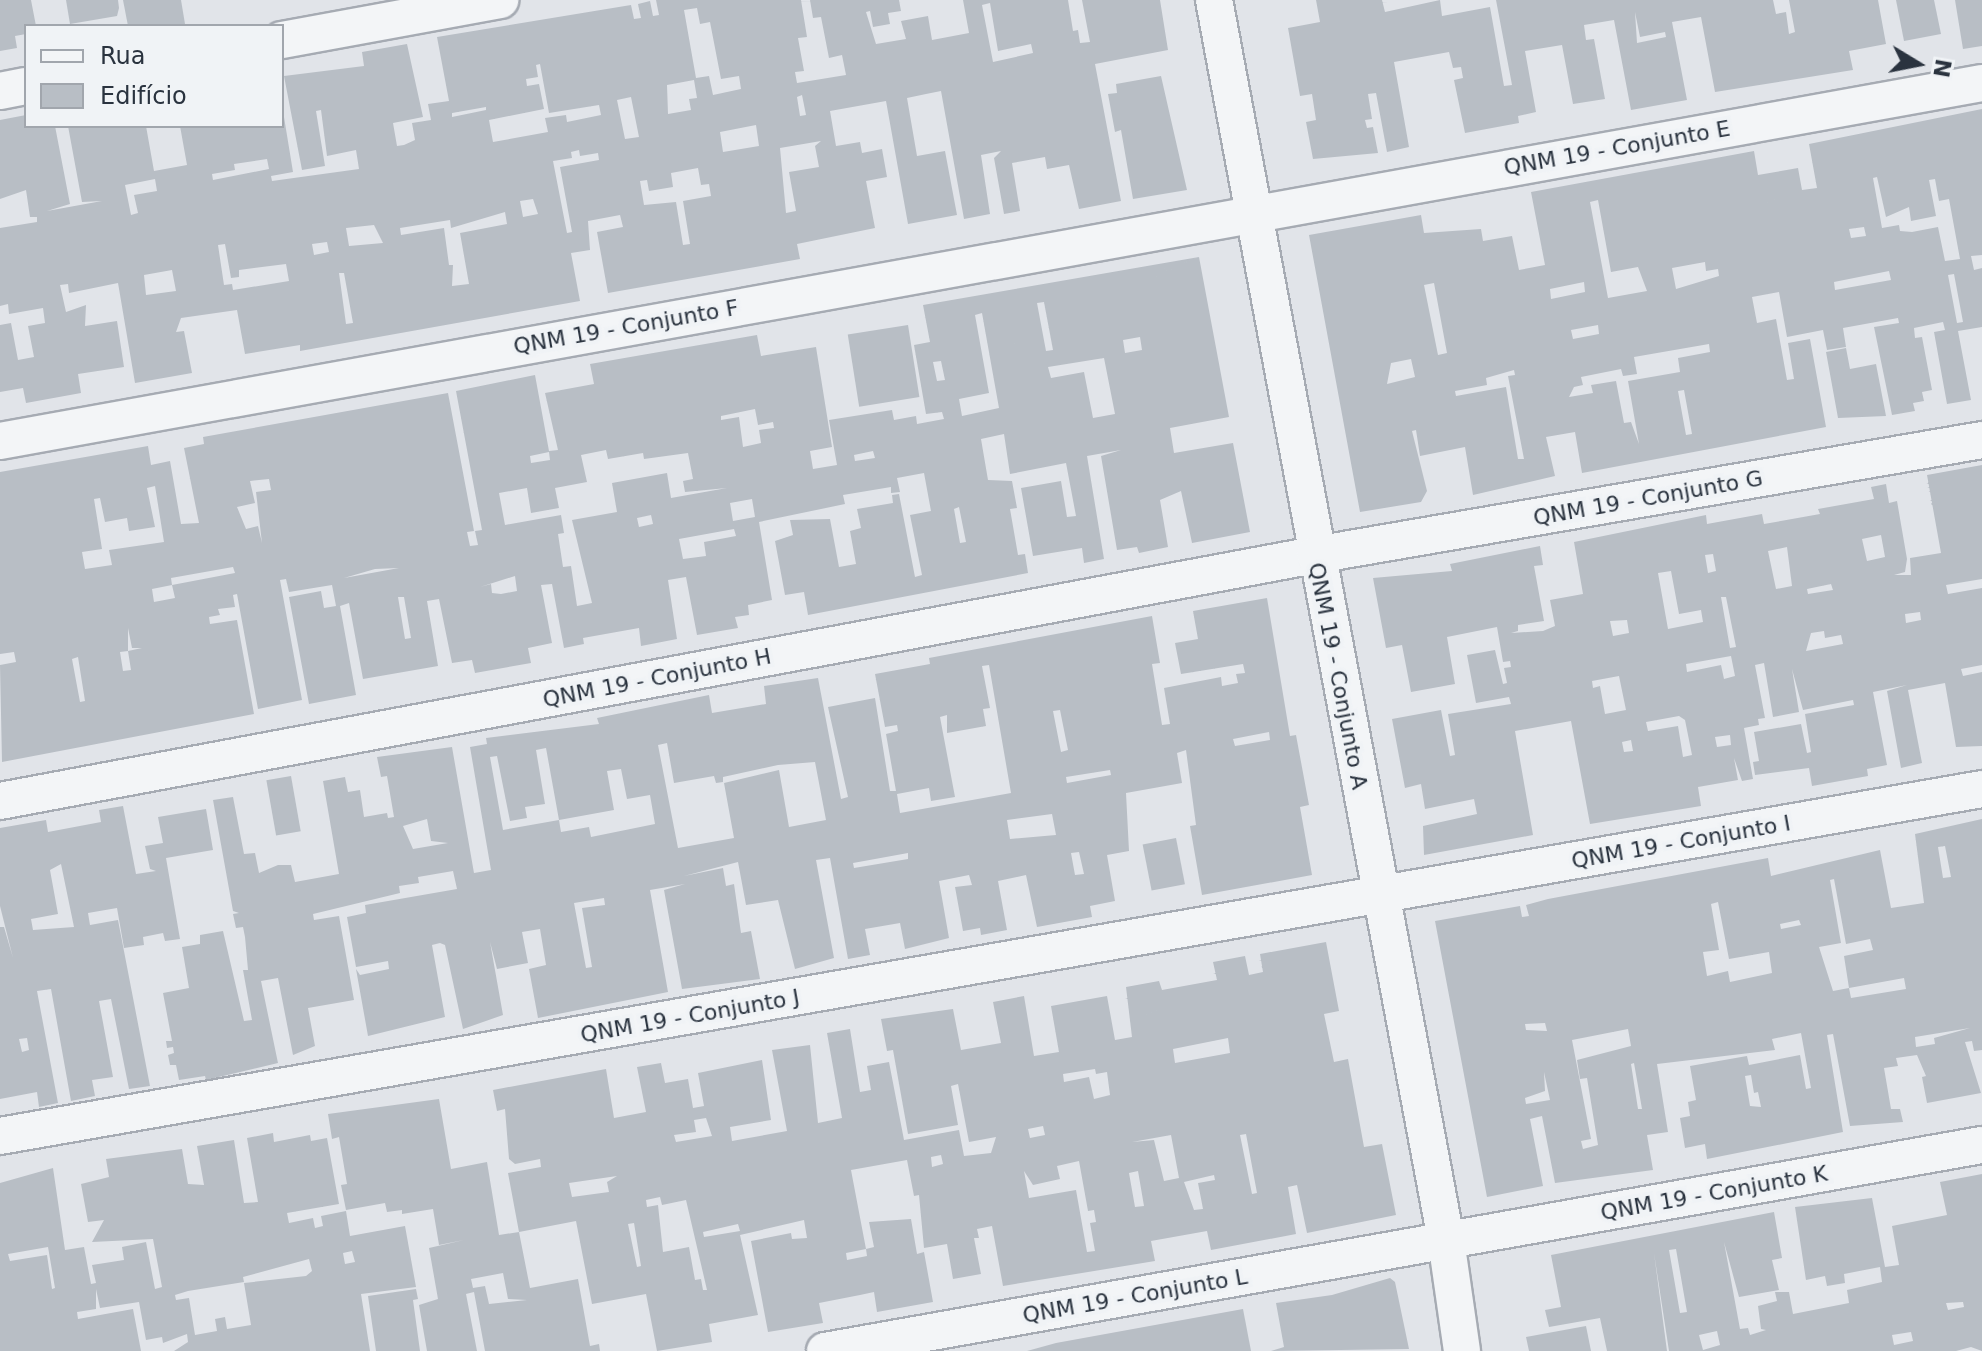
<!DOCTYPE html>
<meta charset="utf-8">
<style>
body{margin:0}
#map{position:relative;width:1982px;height:1351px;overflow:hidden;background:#e1e4e9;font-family:"DejaVu Sans",sans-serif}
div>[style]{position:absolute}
.building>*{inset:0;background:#b8bec5;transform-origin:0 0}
.roads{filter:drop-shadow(2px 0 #a6abb3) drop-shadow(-2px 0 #a6abb3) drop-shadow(0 2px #a6abb3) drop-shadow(0 -2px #a6abb3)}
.minor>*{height:36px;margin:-18px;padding:0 18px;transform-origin:18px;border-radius:18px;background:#f3f5f7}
span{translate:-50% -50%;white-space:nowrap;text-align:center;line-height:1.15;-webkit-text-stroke:8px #f0f3f6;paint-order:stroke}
.street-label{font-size:22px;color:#2a333f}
.legend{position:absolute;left:24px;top:24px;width:260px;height:104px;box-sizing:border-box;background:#f0f3f6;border:2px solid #a1a6ad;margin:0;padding:10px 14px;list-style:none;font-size:24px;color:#2a333f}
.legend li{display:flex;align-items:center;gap:16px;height:40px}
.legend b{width:40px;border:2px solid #a1a6ad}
.north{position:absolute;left:1878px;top:24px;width:80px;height:80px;-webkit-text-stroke:6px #f0f3f6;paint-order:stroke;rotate:100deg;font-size:22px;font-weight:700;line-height:32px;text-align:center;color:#2a333f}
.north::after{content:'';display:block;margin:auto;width:28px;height:36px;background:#2a333f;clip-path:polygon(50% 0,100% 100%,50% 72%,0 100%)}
</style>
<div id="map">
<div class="building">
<i style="clip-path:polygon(0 0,31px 0,36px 26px,26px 26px,26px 34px,15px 36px,17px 48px,0 51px)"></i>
<i style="clip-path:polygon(66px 0,118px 0,119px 8px,117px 16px,70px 24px)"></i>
<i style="clip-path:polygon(123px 0,181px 0,185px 24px,128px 26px)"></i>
<i style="clip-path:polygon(evenodd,656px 0,801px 0,807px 37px,798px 38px,804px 71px,795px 72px,797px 83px,846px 75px,842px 55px,829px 58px,821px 17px,813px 18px,810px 0,899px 0,901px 11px,888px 13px,890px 24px,873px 27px,870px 11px,866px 12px,876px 44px,906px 39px,901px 21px,928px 16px,932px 40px,969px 33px,963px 0,1068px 0,1073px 31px,1078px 30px,1080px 43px,1090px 42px,1082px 0,1160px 0,1168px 50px,1095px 64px,1121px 201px,1079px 209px,1069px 165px,1047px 169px,1045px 157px,1012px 163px,1020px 211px,1004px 214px,994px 158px,1001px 151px,981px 155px,990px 214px,964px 219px,941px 91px,926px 94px,907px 98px,917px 156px,945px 151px,957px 215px,908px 224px,886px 101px,830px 111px,836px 146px,860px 142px,862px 153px,882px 149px,887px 177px,866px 181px,875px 228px,797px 244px,800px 259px,608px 293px,597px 232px,623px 227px,620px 215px,588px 221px,590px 250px,571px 253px,580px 301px,300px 351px,300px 345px,245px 354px,237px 310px,181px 318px,176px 332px,184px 331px,192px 373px,135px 383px,118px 283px,69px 293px,68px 284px,60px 285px,66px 312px,86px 305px,85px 326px,117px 321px,124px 367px,78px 374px,81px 393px,26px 403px,23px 388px,0 392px,0 325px,11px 323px,18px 360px,34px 357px,28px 326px,45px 323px,43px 308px,9px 314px,8px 304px,0 306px,0 228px,37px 222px,37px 217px,30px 217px,26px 190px,0 199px,0 120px,26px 115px,26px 126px,55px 126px,70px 204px,47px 211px,102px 201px,82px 202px,68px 126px,146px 126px,154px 171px,187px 165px,180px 126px,282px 126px,284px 117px,293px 172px,271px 176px,272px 181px,359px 169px,356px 150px,327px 156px,321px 110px,316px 111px,325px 166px,302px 170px,284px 76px,364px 66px,362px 52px,407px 44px,423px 117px,393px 123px,397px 146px,404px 145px,415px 140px,412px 123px,431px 120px,428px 104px,449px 101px,437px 37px,631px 5px,634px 19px,641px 18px,638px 4px,650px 1px,653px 16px,659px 15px,656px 0,990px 3px,998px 51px,1031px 44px,1033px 53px,993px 62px,982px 5px,990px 3px,656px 0,697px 8px,700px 24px,710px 22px,721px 79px,739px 76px,741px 89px,713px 95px,709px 76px,696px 78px,684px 10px,697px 8px,656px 0,540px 64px,549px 113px,599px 105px,601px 115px,567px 122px,566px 115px,545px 118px,548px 132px,493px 142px,489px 120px,544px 109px,539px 84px,527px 86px,526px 79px,538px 77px,536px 65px,540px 64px,656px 0,694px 80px,697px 98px,689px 99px,691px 110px,668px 114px,667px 85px,694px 80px,656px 0,802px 95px,806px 115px,800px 116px,797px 97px,802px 95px,656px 0,631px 97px,639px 137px,625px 139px,617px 100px,631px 97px,656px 0,486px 107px,486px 110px,452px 117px,452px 113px,486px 107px,656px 0,756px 125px,759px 146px,723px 152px,720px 132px,756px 125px,656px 0,821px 141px,815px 146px,819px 167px,789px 172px,796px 211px,786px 213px,780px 148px,821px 141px,656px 0,579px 150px,580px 156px,598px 153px,599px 160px,560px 167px,572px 232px,567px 233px,553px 161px,572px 158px,571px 152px,579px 150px,656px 0,267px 159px,269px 169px,213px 180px,212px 174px,235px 170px,234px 164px,267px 159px,656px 0,698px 168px,701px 185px,709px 184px,711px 196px,683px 201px,690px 244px,683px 245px,676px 202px,644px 205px,640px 181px,647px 180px,649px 191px,673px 187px,671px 173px,698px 168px,656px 0,155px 179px,157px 191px,134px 195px,138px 213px,131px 215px,125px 185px,155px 179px,656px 0,533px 199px,538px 214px,523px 217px,520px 201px,533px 199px,656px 0,505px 212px,507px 224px,460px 233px,469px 284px,452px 286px,453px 265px,449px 265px,444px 228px,401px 235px,400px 228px,450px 220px,451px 228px,505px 212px,656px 0,374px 225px,383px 243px,349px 246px,346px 228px,374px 225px,656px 0,327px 242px,329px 252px,314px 255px,312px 244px,327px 242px,656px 0,225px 244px,231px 278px,239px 277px,239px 270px,286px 264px,289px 281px,233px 290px,232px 284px,224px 285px,218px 245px,225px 244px,656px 0,172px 270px,176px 291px,146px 295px,144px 275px,172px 270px,656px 0,339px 273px,344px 273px,353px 323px,346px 324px,339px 273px)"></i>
<i style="clip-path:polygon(evenodd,1316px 0,1382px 0,1385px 12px,1440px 0,1442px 16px,1490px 7px,1504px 86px,1512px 85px,1496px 0,1773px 0,1776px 14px,1786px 12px,1789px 34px,1795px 32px,1789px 0,1878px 0,1886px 44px,1849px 51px,1853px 70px,1715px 92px,1701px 17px,1672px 22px,1687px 100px,1631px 110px,1614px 20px,1584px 25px,1586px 40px,1594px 39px,1605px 99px,1573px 104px,1562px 45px,1525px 51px,1536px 112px,1518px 116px,1519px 123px,1465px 133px,1454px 80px,1463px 78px,1461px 67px,1453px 68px,1449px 52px,1394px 62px,1409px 147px,1387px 152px,1376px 93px,1368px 94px,1372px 119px,1365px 120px,1367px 128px,1373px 127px,1378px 153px,1313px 159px,1306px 122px,1316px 120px,1312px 94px,1300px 96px,1288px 28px,1320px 22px,1316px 0,1635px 12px,1640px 37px,1665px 32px,1666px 37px,1637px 43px,1635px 12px)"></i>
<i style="clip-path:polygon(1896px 0,1934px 0,1941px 34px,1904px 41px)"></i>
<i style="clip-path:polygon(1955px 0,1982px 0,1982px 46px,1963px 49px)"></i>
<i style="clip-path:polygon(1161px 76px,1187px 190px,1133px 199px,1121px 130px,1115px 132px,1108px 94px,1117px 93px,1116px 84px)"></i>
<i style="clip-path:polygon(evenodd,1982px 109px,1982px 255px,1971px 256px,1974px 270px,1982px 268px,1982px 327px,1958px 331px,1971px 400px,1947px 404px,1934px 332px,1945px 330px,1943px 322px,1914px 328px,1915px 338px,1922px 337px,1932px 390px,1922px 392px,1924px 401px,1913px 403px,1915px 411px,1892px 415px,1874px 327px,1899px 323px,1898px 318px,1843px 328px,1846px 347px,1827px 350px,1823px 330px,1787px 337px,1779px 292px,1752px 297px,1757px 323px,1776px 319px,1787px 380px,1794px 379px,1788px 343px,1810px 339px,1826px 427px,1582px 473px,1575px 432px,1546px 437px,1555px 476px,1473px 495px,1465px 447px,1420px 456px,1416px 430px,1412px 431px,1427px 491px,1421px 502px,1360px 512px,1309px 235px,1421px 215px,1424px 233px,1481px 229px,1483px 241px,1512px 236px,1519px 270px,1545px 265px,1531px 192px,1754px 151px,1758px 175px,1798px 168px,1802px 190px,1817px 188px,1809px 144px,1982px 109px,1877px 177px,1886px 217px,1909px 207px,1911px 221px,1936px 216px,1929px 180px,1935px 179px,1939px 201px,1949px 199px,1960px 259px,1945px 261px,1938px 227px,1912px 232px,1900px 231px,1899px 225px,1882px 228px,1873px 178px,1877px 177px,1982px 109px,1598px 200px,1611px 272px,1638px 267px,1647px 291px,1608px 298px,1590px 202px,1598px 200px,1982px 109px,1864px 227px,1866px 236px,1851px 238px,1849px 229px,1864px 227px,1982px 109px,1705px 262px,1706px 271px,1718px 269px,1719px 276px,1676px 289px,1672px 268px,1705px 262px,1982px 109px,1889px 271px,1891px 280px,1835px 290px,1834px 282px,1889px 271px,1982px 109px,1954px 274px,1963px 322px,1957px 323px,1948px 275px,1954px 274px,1982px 109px,1584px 282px,1585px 292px,1551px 299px,1550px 289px,1584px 282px,1982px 109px,1434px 283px,1447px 353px,1438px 355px,1424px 285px,1434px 283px,1982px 109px,1598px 325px,1599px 334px,1573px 339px,1571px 330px,1598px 325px,1982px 109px,1709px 344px,1710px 352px,1678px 358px,1680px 372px,1628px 381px,1639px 444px,1631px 422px,1624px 423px,1616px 381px,1591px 385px,1593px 393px,1569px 397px,1574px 387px,1583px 385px,1581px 377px,1621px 369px,1623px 376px,1637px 374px,1634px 357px,1709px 344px,1982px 109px,1411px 359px,1415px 377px,1387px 384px,1391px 363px,1411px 359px,1982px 109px,1514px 370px,1515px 375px,1508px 376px,1524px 459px,1518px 459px,1506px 387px,1456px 396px,1455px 391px,1487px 385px,1486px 378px,1514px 370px,1982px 109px,1684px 390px,1692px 434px,1686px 435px,1678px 391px,1684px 390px)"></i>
<i style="clip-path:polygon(evenodd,1199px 257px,1229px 417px,1170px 428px,1174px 453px,1233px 443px,1250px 532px,1192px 543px,1181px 491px,1160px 500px,1168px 547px,1139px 553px,1137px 547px,1117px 550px,1101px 456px,1121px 450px,1087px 456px,1104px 559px,1084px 563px,1082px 548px,1033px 556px,1021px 488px,1061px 481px,1067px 517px,1076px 516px,1066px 463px,1010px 474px,1004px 434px,981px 439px,988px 480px,1012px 481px,1017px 508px,1010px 509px,1018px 555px,1025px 554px,1028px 573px,808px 615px,804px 592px,785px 595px,775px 541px,793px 535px,790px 520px,830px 519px,839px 567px,856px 564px,850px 531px,861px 528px,857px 509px,893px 503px,892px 495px,899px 494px,915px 577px,922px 575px,910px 515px,931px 511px,924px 473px,897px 478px,900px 492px,891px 493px,891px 487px,843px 495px,845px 504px,759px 522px,772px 600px,748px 605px,749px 615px,735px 617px,738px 628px,697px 635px,686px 577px,668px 580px,677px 639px,641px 646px,639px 628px,583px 638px,584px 644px,564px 648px,552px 584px,541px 585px,552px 643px,528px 648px,531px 663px,475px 673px,472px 660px,452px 663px,439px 599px,427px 601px,438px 666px,363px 679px,349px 603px,340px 606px,356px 695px,309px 704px,289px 597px,321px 591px,324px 608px,336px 606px,332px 585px,289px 592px,286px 579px,280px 580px,302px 700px,258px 709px,237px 594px,233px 595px,235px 607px,218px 609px,220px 615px,209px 617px,210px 624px,237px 620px,254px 714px,2px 762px,0 665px,16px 662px,14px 652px,0 654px,0 472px,148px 446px,151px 465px,170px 461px,181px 524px,199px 523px,184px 448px,204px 444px,203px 437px,448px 393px,474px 531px,467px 532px,470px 546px,478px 545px,475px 531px,482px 530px,456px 391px,535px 375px,549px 451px,558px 450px,545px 393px,594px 384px,590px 364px,757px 335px,761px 356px,816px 347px,832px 447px,810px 451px,813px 469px,837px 465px,829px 420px,892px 410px,894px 420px,916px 416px,917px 424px,944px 419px,942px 412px,926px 414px,914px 345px,930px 342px,923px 305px,1199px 257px,1044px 302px,1053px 350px,1046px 351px,1037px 303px,1044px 302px,1199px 257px,982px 313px,999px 408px,962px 416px,959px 399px,989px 393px,975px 315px,982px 313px,1199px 257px,1140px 337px,1142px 350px,1125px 353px,1123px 340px,1140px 337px,1199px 257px,1104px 358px,1115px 414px,1093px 418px,1084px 372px,1051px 378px,1048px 367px,1104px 358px,1199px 257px,941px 361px,945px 380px,937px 381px,933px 362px,941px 361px,1199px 257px,755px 409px,758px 425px,773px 422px,774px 428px,759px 430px,761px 443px,743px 447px,739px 417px,721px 420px,721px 416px,755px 409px,1199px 257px,606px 450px,608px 459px,643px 453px,644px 459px,688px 453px,693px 479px,683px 481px,685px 492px,727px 488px,671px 498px,667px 473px,612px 483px,617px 512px,572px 520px,592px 603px,577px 606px,571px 566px,563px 567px,558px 534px,564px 533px,561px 515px,505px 525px,499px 493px,527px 488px,531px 513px,559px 508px,555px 488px,587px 482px,581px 455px,606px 450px,1199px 257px,873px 451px,875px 458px,855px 461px,854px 455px,873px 451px,1199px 257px,549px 452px,550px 460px,531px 463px,530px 456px,549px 452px,1199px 257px,269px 479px,271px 490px,256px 492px,262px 543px,258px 526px,246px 529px,237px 507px,255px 503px,250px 481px,269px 479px,1199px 257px,155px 486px,164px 542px,109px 550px,112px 565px,85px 569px,82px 552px,102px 549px,94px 499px,100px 498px,105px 522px,127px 518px,129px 531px,155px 527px,147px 488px,155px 486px,1199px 257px,752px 499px,755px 517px,733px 521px,730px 503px,752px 499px,1199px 257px,959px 507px,966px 542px,960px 543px,954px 509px,959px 507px,1199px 257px,651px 515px,653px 524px,639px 527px,637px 518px,651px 515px,1199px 257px,734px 529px,736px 536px,704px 542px,706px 556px,683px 559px,679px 539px,734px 529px,1199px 257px,233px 567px,235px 573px,172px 585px,175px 598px,154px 602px,152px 589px,172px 585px,171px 578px,233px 567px,1199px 257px,399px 568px,344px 578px,375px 569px,399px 568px,1199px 257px,515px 576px,517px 591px,501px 594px,492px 593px,491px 584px,480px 587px,515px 576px,1199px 257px,398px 597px,404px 597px,411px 638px,405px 639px,398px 597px,1199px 257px,128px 628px,132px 648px,142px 648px,128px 651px,131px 670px,123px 671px,120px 652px,128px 651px,128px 628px,1199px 257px,78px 657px,85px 701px,80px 702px,72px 659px,78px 657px)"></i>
<i style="left:908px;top:325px;width:73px;height:61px;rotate:81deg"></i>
<i style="clip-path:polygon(1846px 348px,1850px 369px,1876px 364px,1886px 416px,1838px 418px,1826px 352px)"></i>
<i style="clip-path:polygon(evenodd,1982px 465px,1982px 579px,1946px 585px,1948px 594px,1982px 588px,1982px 665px,1961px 669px,1963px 676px,1982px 672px,1982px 746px,1956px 747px,1945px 683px,1908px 690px,1922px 763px,1901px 768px,1887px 691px,1907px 685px,1873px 692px,1887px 765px,1867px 769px,1868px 776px,1812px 786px,1809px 768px,1755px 775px,1753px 762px,1759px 761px,1754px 732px,1801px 724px,1807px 753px,1811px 752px,1805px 714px,1854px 705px,1853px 700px,1803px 710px,1792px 669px,1799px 712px,1773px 717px,1764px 663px,1755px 665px,1765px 718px,1758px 719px,1759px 725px,1744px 728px,1753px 779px,1742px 781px,1734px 758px,1738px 780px,1698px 787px,1701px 806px,1590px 824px,1571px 721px,1515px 731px,1533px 835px,1424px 855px,1423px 826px,1477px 814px,1474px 799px,1425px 809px,1421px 784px,1405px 788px,1392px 719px,1441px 710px,1450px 756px,1455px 755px,1448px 714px,1511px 704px,1509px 697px,1476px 703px,1467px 655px,1495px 650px,1503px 684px,1507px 683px,1504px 668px,1511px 667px,1510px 661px,1503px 662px,1497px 627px,1447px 637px,1455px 684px,1411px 692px,1402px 645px,1386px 648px,1373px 578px,1452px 571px,1450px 564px,1540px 546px,1543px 565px,1534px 566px,1544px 621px,1518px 625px,1518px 631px,1511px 633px,1543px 631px,1555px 626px,1550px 600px,1583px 594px,1574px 542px,1706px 515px,1707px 524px,1762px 514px,1764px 524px,1820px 514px,1818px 509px,1874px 499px,1871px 487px,1886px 484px,1889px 503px,1897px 501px,1907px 559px,1905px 572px,1894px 575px,1911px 575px,1910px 558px,1941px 553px,1927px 475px,1982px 465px,1881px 535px,1885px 557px,1867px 561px,1862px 539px,1881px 535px,1982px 465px,1787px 547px,1792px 586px,1776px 589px,1768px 551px,1787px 547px,1982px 465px,1713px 554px,1716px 571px,1708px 573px,1705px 555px,1713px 554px,1982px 465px,1671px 571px,1679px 614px,1701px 610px,1703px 622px,1668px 629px,1658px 573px,1671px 571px,1982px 465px,1831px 584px,1833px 590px,1808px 594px,1807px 589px,1831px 584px,1982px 465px,1721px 597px,1726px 597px,1736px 647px,1730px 648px,1721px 597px,1982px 465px,1920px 612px,1921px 620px,1906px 623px,1905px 614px,1920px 612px,1982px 465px,1627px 620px,1629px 633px,1613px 636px,1610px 621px,1627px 620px,1982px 465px,1824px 631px,1825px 638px,1841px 635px,1843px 644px,1806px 651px,1811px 633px,1824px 631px,1982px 465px,1731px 656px,1735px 676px,1724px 679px,1721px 665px,1687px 672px,1686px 664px,1731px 656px,1982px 465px,1619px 676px,1626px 710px,1605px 714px,1600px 686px,1593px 688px,1592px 681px,1619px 676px,1982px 465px,1679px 716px,1685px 720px,1692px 755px,1683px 757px,1678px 726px,1648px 731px,1646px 722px,1679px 716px,1982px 465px,1730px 735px,1731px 745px,1717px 747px,1715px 737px,1730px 735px,1982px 465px,1631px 740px,1633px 751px,1624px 752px,1622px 742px,1631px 740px)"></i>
<i style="clip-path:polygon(evenodd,1267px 598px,1290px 736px,1296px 735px,1309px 805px,1300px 807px,1312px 875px,1202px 895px,1190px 826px,1196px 825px,1186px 750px,1177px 753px,1182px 783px,1126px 793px,1129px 851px,1107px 855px,1115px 901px,1090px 906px,1092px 917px,1037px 927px,1026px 875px,998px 881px,1007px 930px,981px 935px,980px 928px,963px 931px,955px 887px,972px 885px,969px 875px,939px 881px,949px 938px,905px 949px,900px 923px,865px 929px,870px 955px,848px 959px,830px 858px,816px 860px,834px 958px,795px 969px,778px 900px,746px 905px,738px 862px,684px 876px,723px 868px,726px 886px,734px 884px,741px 933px,751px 931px,760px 979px,682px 989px,664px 890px,685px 884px,650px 890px,668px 992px,538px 1018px,529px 969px,546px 965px,540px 929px,522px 932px,528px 963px,497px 969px,490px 942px,503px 1015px,463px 1029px,445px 945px,440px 943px,432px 945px,445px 1017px,368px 1036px,356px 969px,360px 975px,389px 969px,388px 961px,356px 967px,347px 917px,366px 913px,365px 905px,457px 889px,453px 871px,418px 877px,419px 883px,399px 886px,400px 893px,313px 914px,314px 920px,339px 916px,354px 1000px,308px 1008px,315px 1046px,293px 1055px,278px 978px,261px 981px,278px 1063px,206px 1080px,205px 1076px,179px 1080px,176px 1065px,170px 1065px,168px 1055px,174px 1053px,173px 1047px,167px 1048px,166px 1041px,172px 1041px,163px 993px,189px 988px,182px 947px,200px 944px,200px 935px,223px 931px,244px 1021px,252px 1020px,243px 970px,248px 970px,245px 937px,243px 927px,236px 928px,233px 914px,239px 913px,233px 911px,213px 800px,233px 797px,244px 854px,255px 853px,259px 873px,278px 865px,291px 865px,295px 882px,339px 874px,323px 781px,345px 777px,348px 792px,360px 790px,364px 817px,387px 813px,388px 818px,394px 817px,387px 776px,381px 777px,377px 757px,452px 747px,474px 873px,491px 870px,470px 747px,487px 744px,486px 738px,599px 724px,597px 718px,709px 695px,712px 713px,766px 704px,764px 686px,818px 678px,841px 799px,848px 797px,828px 707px,875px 698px,890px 791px,896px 791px,886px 734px,898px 731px,897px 725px,885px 727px,875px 674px,930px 664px,929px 658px,1152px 616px,1160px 663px,1152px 664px,1162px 725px,1170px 724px,1164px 688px,1221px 677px,1222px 686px,1238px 683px,1236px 674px,1245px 673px,1243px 664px,1181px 674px,1175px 643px,1198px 639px,1193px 611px,1267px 598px,989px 665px,1011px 793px,900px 813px,897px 794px,929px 788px,931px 801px,955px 797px,940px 717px,947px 715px,947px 733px,986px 726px,983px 709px,990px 708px,982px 666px,989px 665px,1267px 598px,1060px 710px,1068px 750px,1061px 752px,1053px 711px,1060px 710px,1267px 598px,1269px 732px,1270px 740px,1235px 746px,1233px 739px,1269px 732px,1267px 598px,667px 743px,674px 783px,714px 776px,716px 783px,723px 782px,723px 777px,778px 765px,815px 762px,826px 820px,789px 827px,779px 770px,724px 783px,734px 838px,678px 848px,658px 745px,667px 743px,1267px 598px,546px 748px,559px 820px,614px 810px,607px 771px,621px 769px,627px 799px,650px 795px,655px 824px,591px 837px,589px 827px,561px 832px,559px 820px,503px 830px,490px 757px,497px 756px,510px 821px,527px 818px,525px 807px,545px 804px,536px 750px,546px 748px,1267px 598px,1110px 770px,1111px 775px,1067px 783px,1066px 777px,1110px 770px,1267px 598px,1052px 814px,1056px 835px,1010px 839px,1007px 820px,1052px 814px,1267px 598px,427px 819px,431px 841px,448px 843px,413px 849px,403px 826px,427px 819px,1267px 598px,1079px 852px,1084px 874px,1075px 875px,1071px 853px,1079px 852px,1267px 598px,908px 853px,908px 859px,854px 868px,853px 863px,908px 853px,1267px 598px,604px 898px,605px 905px,582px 908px,592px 967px,586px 968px,574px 903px,604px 898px)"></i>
<i style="left:291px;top:776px;width:56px;height:25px;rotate:80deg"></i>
<i style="clip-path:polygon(evenodd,123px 806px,136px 874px,156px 871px,150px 869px,145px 846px,163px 843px,158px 817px,206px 809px,213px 850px,166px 858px,180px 939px,165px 941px,163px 933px,143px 937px,144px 945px,124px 948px,117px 908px,88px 913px,90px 925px,118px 920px,150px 1086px,129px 1089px,111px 999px,99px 1001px,113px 1077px,92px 1080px,95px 1096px,71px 1101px,51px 989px,37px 991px,58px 1103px,39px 1107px,37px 1092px,0 1099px,0 927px,4px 927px,13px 958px,0 906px,0 828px,46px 820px,48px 832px,101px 822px,99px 810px,123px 806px,61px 864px,74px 927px,33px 930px,31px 919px,58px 914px,50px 870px,61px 864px,123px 806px,27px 1038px,29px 1050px,22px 1052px,19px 1039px,27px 1038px)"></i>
<i style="clip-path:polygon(evenodd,1982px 819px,1982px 1050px,1974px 1051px,1972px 1041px,1965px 1042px,1981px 1093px,1927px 1103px,1922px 1077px,1926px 1076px,1917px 1055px,1896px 1058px,1898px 1066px,1884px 1068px,1891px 1109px,1900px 1109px,1903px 1122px,1850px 1126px,1833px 1034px,1827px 1035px,1843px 1132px,1707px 1159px,1705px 1144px,1685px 1148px,1680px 1118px,1690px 1116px,1688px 1102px,1696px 1100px,1690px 1066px,1747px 1056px,1749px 1065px,1800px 1055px,1806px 1089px,1811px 1088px,1801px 1033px,1772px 1039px,1775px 1050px,1657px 1064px,1668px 1132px,1647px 1135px,1653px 1170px,1555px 1183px,1542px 1116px,1530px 1119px,1543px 1186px,1487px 1197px,1435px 921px,1520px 906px,1522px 917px,1529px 916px,1526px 905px,1548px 899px,1768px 858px,1771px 876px,1880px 850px,1891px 908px,1924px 903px,1915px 834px,1982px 819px,1945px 846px,1951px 877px,1943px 878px,1938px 847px,1945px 846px,1982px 819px,1834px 879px,1846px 944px,1870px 939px,1873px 950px,1844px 956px,1849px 988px,1904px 978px,1906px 989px,1851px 998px,1849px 988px,1833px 991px,1819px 947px,1841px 943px,1830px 880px,1834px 879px,1982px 819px,1718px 902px,1729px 959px,1769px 952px,1772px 973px,1730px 982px,1728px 971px,1707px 976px,1703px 952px,1719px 950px,1711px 904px,1718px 902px,1982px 819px,1799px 920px,1801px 925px,1781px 929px,1780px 924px,1799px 920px,1982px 819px,1545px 1023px,1547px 1031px,1526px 1030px,1525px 1024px,1545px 1023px,1982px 819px,1970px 1028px,1934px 1038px,1935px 1044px,1916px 1047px,1915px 1037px,1970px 1028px,1982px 819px,1628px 1029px,1631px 1046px,1577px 1060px,1580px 1079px,1587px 1078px,1598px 1145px,1583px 1149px,1581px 1141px,1591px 1139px,1572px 1040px,1628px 1029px,1982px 819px,1634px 1063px,1642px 1109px,1638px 1109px,1631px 1064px,1634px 1063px,1982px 819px,1544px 1072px,1550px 1100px,1526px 1104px,1525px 1098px,1545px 1091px,1544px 1072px,1982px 819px,1751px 1075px,1754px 1093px,1758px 1092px,1761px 1107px,1750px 1106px,1745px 1076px,1751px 1075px)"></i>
<i style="left:1176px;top:838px;width:47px;height:34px;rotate:79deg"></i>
<i style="clip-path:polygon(evenodd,1326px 942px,1339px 1011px,1324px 1014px,1334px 1062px,1348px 1059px,1364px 1147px,1382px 1144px,1396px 1215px,1307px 1233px,1297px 1185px,1288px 1187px,1296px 1234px,1211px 1250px,1207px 1231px,1151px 1241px,1155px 1261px,1003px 1286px,992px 1226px,977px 1229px,979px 1238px,974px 1238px,981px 1274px,953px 1279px,947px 1244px,924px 1248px,919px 1195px,914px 1196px,907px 1160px,851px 1170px,866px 1249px,874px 1247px,869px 1222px,911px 1219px,917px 1254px,924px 1252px,933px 1302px,877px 1312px,874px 1292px,860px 1295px,819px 1303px,823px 1323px,768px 1332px,751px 1241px,791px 1233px,792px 1239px,807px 1238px,804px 1220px,740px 1235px,758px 1315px,709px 1324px,712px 1342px,657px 1351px,646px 1294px,592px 1304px,576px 1221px,519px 1232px,530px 1288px,578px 1279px,590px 1346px,599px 1344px,600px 1351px,485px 1351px,474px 1292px,466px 1294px,477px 1351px,427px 1351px,419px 1305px,438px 1299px,429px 1248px,464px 1240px,439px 1245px,433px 1209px,402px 1214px,402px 1210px,387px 1212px,385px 1203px,346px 1210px,341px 1185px,347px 1184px,339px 1137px,332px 1139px,328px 1114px,439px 1099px,451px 1169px,487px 1162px,499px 1235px,519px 1232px,508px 1173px,541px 1167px,540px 1159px,515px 1164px,509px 1159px,505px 1109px,497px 1111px,493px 1090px,606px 1069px,614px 1118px,646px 1112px,637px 1067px,661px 1063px,665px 1083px,688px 1079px,693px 1108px,704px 1106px,698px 1073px,762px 1060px,771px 1120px,730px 1127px,732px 1141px,787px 1131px,772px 1050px,810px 1045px,818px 1123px,842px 1118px,827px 1033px,850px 1029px,860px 1092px,871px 1090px,867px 1066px,889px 1062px,904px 1140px,959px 1130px,964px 1156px,991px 1153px,996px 1137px,969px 1142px,958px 1084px,951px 1086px,958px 1125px,908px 1134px,893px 1050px,887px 1051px,881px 1019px,953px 1009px,961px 1050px,1001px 1043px,993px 1002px,1024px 996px,1034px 1056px,1059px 1052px,1051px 1006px,1107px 996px,1115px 1040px,1132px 1037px,1126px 987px,1159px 981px,1162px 990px,1217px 980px,1213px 962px,1245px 956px,1249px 975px,1263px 972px,1260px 954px,1326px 942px,1228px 1038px,1230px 1053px,1175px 1063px,1173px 1049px,1228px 1038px,1326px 942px,1095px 1069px,1096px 1074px,1107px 1072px,1110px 1095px,1094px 1099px,1089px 1077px,1064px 1082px,1063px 1074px,1095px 1069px,1326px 942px,706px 1118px,712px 1136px,676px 1142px,674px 1135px,696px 1132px,694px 1120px,706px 1118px,1326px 942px,1043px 1126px,1045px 1135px,1030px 1138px,1028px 1129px,1043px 1126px,1326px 942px,1246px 1134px,1257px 1193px,1252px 1194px,1240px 1135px,1246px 1134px,1326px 942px,1171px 1135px,1179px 1178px,1164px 1181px,1154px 1140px,1132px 1142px,1171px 1135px,1326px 942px,941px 1155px,943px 1164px,932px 1167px,931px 1157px,941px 1155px,1326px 942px,1079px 1161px,1088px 1211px,1094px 1210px,1096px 1222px,1090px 1223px,1095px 1251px,1087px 1252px,1076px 1190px,1029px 1198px,1024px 1171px,1033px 1185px,1060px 1179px,1057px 1166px,1079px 1161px,1326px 942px,1138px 1171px,1144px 1206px,1135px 1207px,1129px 1173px,1138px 1171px,1326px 942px,1214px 1175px,1215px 1180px,1198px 1183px,1203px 1209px,1194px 1210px,1184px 1182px,1214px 1175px,1326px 942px,617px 1176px,607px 1182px,609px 1192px,572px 1197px,569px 1183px,617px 1176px,1326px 942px,660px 1197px,662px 1205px,686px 1200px,707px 1290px,703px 1290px,701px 1279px,695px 1280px,689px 1247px,663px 1252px,658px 1205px,647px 1207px,646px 1200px,660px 1197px,1326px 942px,634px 1223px,641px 1266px,637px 1267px,628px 1224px,634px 1223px,1326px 942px,738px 1224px,740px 1231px,704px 1237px,703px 1232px,738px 1224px,1326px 942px,866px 1249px,867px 1256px,847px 1260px,846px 1253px,866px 1249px,1326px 942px,503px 1273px,508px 1299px,527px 1300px,489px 1304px,485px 1286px,473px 1288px,471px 1279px,503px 1273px)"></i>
<i style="clip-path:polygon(evenodd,273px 1133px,274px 1142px,310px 1135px,311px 1141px,327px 1138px,339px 1204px,287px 1213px,289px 1223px,313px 1218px,315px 1228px,323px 1226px,321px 1216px,346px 1211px,350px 1236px,405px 1226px,416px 1287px,361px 1294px,370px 1351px,174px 1351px,188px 1342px,187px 1334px,163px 1343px,162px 1337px,146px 1340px,139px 1302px,100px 1308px,96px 1289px,96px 1309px,77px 1312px,78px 1319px,133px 1309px,141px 1351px,0 1351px,0 1183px,53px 1168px,65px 1250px,84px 1247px,91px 1284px,96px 1283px,92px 1265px,124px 1260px,122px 1247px,146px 1242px,155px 1289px,162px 1287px,153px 1239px,92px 1242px,104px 1220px,88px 1222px,81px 1184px,109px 1177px,106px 1159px,182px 1149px,188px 1184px,204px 1185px,197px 1146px,234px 1140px,244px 1203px,258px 1202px,247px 1138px,273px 1133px,48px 1247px,55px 1288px,52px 1289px,47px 1255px,10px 1261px,8px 1254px,48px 1247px,273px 1133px,352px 1251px,355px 1262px,345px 1264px,343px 1253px,352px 1251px,273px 1133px,309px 1259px,312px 1271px,306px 1276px,244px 1283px,251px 1325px,227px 1329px,225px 1317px,215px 1319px,217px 1331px,195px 1335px,189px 1298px,176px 1300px,175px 1295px,188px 1291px,244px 1282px,243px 1277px,309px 1259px)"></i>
<i style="clip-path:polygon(evenodd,1982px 1174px,1982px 1351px,1971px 1347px,1956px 1351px,1669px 1351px,1654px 1253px,1667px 1351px,1607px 1351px,1600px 1318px,1549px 1327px,1545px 1310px,1561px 1307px,1551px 1255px,1774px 1212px,1782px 1258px,1772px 1260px,1779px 1290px,1739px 1297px,1724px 1242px,1740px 1329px,1748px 1328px,1750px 1335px,1766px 1330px,1761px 1329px,1758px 1306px,1777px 1301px,1775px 1292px,1789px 1292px,1793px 1314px,1849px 1303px,1847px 1290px,1882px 1282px,1880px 1267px,1844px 1274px,1845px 1283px,1827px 1286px,1825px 1276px,1806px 1280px,1795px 1207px,1872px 1198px,1885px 1267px,1899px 1265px,1892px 1226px,1947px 1215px,1940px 1182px,1982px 1174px,1676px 1249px,1687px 1312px,1680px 1313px,1669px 1250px,1676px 1249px,1982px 1174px,1963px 1302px,1964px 1307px,1948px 1310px,1946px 1303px,1963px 1302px,1982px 1174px,1717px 1331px,1720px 1345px,1703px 1350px,1699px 1335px,1717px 1331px,1982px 1174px,1911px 1332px,1913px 1341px,1894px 1345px,1892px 1335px,1911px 1332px)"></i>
<i style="clip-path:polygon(1390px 1278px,1395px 1282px,1409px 1349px,1271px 1351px,1284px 1347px,1276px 1303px,1332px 1295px)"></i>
<i style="clip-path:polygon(416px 1289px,418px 1299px,413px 1300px,420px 1351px,376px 1351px,368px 1296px)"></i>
<i style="clip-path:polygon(1243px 1309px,1251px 1351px,1027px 1351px,1056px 1343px)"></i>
<i style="clip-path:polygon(1586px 1326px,1591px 1351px,1529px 1351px,1526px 1337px)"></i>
</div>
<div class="roads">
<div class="minor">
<i style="left:1214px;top:0;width:1262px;rotate:79.4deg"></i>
<i style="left:1446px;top:1240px;width:112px;rotate:81.8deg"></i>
<i style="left:282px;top:40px;width:222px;rotate:-10.4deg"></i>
<i style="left:0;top:91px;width:26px;rotate:-11deg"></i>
<i style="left:0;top:441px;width:2014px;rotate:-10.24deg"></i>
<i style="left:0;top:801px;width:1338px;rotate:-10.6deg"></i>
<i style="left:1315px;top:555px;width:677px;rotate:-9.78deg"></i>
<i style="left:0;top:1136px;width:2012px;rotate:-9.93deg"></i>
<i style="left:825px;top:1351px;width:1175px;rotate:-10.1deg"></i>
</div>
</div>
<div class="street-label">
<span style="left:1617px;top:148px;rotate:-10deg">QNM 19 - Conjunto E</span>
<span style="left:626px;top:327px;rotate:-10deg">QNM 19 - Conjunto F</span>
<span style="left:1648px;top:498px;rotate:-10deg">QNM 19 - Conjunto G</span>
<span style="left:1338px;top:676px;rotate:79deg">QNM 19 - Conjunto A</span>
<span style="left:657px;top:678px;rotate:-11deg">QNM 19 - Conjunto H</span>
<span style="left:1681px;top:842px;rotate:-10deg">QNM 19 - Conjunto I</span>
<span style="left:690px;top:1016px;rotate:-10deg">QNM 19 - Conjunto J</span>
<span style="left:1714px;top:1193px;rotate:-10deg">QNM 19 - Conjunto K</span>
<span style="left:1135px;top:1296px;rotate:-10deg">QNM 19 - Conjunto L</span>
</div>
<ul class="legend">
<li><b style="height:10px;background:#f3f5f7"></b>Rua</li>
<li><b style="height:22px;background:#b8bec5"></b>Edifício</li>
</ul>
<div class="north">N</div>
</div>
